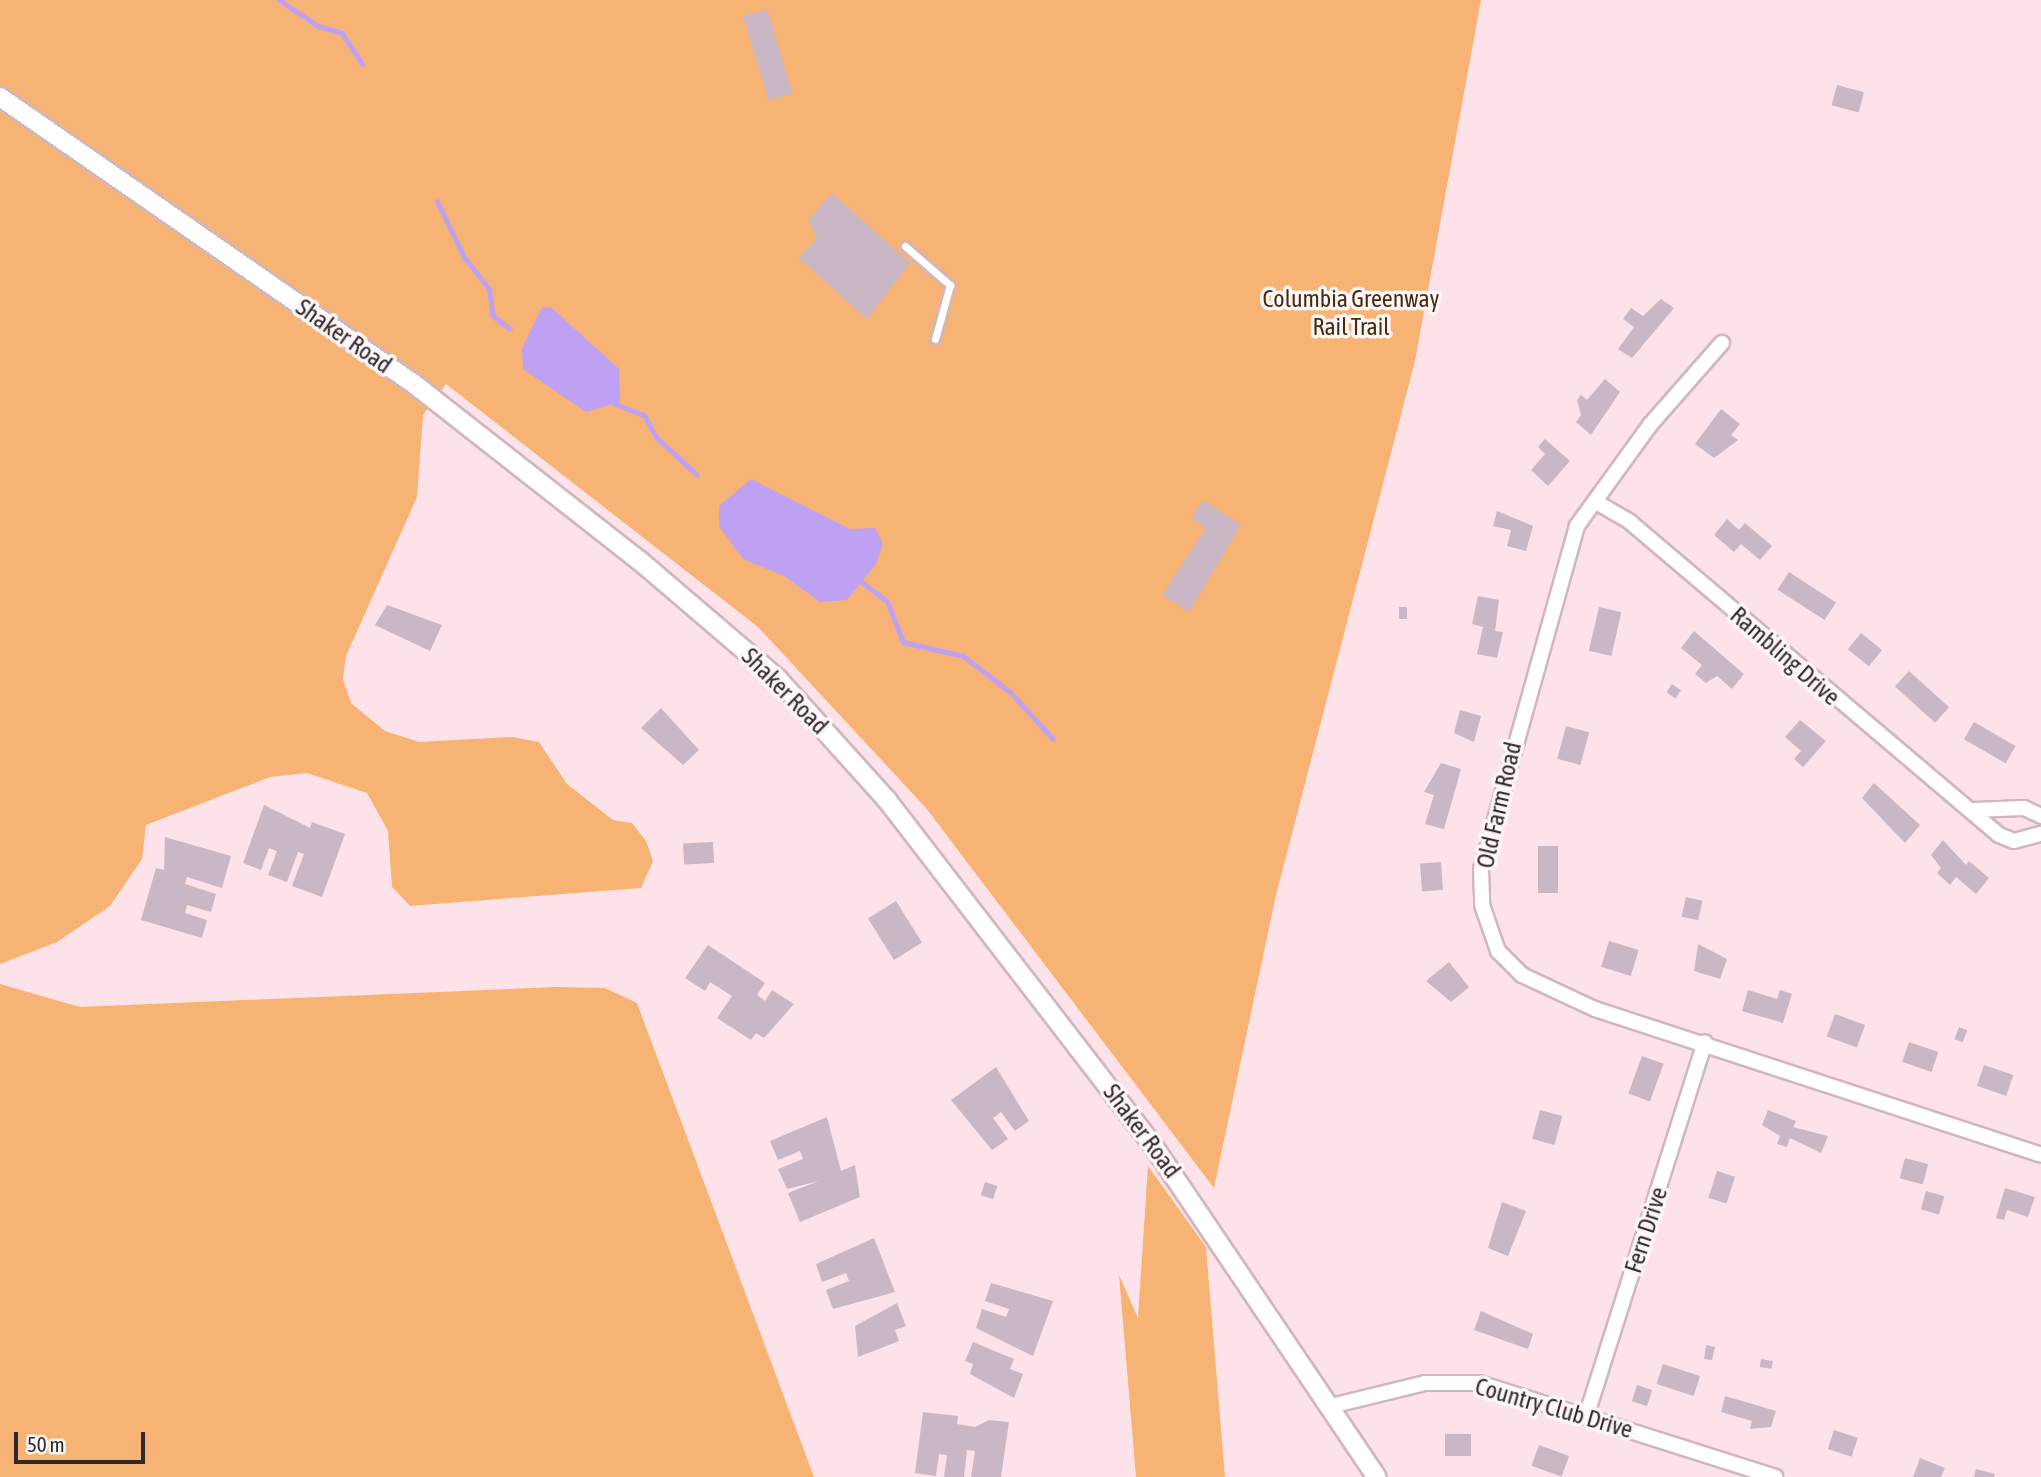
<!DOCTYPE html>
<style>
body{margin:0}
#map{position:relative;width:2041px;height:1477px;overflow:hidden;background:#fde3e9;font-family:"Asap Condensed",sans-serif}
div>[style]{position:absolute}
.green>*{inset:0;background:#f7b373}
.water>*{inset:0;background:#bfa1f3}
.stream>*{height:5px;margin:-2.5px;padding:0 2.5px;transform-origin:2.5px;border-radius:2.5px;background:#bfa1f3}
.building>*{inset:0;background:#c9b7c6;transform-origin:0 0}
.roads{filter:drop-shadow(2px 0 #d0b7bd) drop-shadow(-2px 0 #d0b7bd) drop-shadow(0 2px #d0b7bd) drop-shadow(0 -2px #d0b7bd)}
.service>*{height:7px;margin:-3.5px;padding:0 3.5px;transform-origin:3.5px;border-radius:3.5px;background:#fff}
.minor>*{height:14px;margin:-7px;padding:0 7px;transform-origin:7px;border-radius:7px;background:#fff}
.tertiary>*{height:18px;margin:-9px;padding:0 9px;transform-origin:9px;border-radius:9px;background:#fff}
span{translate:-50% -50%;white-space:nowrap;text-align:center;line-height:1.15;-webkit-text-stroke:7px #fcf6f8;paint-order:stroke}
.park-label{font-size:24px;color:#492c10}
.street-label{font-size:24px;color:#31282a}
.scale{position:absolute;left:14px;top:1432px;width:131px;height:32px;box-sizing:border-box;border:4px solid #31282a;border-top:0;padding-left:9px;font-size:21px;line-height:24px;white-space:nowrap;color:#31282a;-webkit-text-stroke:5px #fcf6f8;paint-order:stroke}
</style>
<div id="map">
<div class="green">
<i style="clip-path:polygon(0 0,1481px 0,1415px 361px,1276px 895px,1214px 1188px,926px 808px,758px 627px,446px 384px,423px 415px,417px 497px,346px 656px,343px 679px,351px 703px,385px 731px,419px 742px,512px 737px,539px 742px,567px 784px,613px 820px,632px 823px,646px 841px,653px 861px,641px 888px,410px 906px,392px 887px,388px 831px,367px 793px,307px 773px,270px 777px,146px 825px,142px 859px,110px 906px,57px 942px,0 964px)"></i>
<i style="clip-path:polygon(0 984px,80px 1007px,556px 987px,605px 988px,637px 1003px,814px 1477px,0 1477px)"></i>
<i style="clip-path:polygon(1148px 1166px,1206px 1247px,1225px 1477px,1136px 1477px,1119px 1275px,1138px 1318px)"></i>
</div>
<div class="water">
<i style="clip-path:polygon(542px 307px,552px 308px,619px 369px,620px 402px,586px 412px,523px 369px,522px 348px)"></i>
<i style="clip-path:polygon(751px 479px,850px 529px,875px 528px,883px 544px,876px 564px,847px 600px,820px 602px,784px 576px,743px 559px,719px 526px,719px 506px)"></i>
</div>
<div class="stream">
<i style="left:279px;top:0;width:47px;rotate:33.7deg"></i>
<i style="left:318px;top:26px;width:25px;rotate:16deg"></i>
<i style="left:342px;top:33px;width:37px;rotate:57deg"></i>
<i style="left:437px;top:201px;width:62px;rotate:64.3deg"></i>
<i style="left:464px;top:257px;width:41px;rotate:52deg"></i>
<i style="left:489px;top:289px;width:27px;rotate:82deg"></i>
<i style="left:493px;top:316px;width:21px;rotate:37deg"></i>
<i style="left:611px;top:402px;width:35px;rotate:22deg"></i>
<i style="left:644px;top:415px;width:25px;rotate:61deg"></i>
<i style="left:656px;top:437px;width:56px;rotate:42.8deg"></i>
<i style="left:856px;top:578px;width:39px;rotate:37deg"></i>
<i style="left:887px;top:601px;width:44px;rotate:68.7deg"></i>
<i style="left:903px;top:642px;width:62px;rotate:13.1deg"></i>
<i style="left:963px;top:656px;width:61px;rotate:37.6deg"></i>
<i style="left:1011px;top:693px;width:62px;rotate:47.6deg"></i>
</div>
<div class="building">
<i style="left:767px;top:9px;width:88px;height:25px;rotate:73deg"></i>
<i style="left:1837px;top:85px;width:28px;height:21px;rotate:15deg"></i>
<i style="clip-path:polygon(832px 193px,910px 263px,867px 319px,799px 258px,817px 238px,808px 220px)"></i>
<i style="clip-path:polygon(1661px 299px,1674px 308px,1632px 358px,1618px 349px,1634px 327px,1623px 319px,1631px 308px,1643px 316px)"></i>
<i style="clip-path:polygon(1605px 379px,1620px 392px,1591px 435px,1576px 422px,1581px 415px,1577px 400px,1581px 395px,1587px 400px)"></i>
<i style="clip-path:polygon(1721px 409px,1740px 424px,1731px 435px,1738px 440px,1714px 458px,1695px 444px)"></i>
<i style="clip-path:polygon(1545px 439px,1570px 461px,1548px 486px,1531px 470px,1545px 454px,1538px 447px)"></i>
<i style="clip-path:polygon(1203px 500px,1241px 525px,1189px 612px,1162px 595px,1206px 528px,1191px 518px)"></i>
<i style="clip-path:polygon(1497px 511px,1533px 526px,1526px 551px,1507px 546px,1511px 530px,1493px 526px)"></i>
<i style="clip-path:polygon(1727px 519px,1739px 530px,1745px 523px,1772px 546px,1760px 560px,1741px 544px,1734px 552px,1714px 535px)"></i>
<i style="left:1789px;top:572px;width:56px;height:21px;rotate:33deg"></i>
<i style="clip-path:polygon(1478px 596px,1499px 600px,1495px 631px,1503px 632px,1497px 658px,1477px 654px,1483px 627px,1472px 624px)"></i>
<i style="clip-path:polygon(387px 605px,442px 625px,430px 651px,375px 625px)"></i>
<i style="left:1399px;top:607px;width:8px;height:12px"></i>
<i style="left:1599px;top:607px;width:23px;height:45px;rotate:13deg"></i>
<i style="clip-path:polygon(1694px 631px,1744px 674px,1732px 689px,1717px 676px,1706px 683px,1695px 674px,1702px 665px,1681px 648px)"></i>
<i style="left:1861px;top:633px;width:27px;height:21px;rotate:39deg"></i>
<i style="left:1909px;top:671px;width:54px;height:21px;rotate:42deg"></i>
<i style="left:1672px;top:684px;width:11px;height:10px;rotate:34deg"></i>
<i style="clip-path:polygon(661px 708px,699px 750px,683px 765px,641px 728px)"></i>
<i style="clip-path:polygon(1460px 710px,1481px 716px,1474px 742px,1454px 733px)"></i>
<i style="clip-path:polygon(1800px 720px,1826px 741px,1803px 767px,1794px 759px,1801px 751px,1785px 737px)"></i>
<i style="left:1974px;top:722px;width:48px;height:20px;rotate:30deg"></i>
<i style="left:1566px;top:726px;width:24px;height:34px;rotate:15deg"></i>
<i style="clip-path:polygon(1441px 763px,1461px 769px,1444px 829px,1425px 824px,1434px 795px,1424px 792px)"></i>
<i style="clip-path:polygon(1874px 783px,1920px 825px,1905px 843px,1862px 798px)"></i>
<i style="clip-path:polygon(264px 805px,310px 828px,312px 822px,345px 834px,322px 897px,292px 886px,304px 854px,298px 852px,287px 882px,268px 875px,277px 851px,269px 848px,261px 870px,243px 863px)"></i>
<i style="clip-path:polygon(165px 837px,231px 856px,222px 888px,187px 877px,185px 884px,216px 894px,211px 912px,187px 905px,185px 913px,207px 920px,202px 938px,141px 920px,156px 868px,164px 870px)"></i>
<i style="clip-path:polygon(1943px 840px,1966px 865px,1969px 861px,1989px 878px,1976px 894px,1956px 877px,1950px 885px,1937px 873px,1941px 868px,1931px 855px)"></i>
<i style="left:713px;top:842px;width:21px;height:30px;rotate:87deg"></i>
<i style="left:1538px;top:846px;width:20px;height:47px"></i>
<i style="left:1441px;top:862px;width:28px;height:21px;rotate:86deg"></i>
<i style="left:1686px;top:897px;width:17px;height:20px;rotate:13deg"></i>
<i style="left:896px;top:901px;width:49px;height:33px;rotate:58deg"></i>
<i style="left:1609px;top:941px;width:31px;height:27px;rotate:17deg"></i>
<i style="clip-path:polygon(1698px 944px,1727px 959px,1720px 979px,1694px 971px)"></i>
<i style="clip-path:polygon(708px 945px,765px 983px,757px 995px,765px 1001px,772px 990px,794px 1004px,764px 1038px,756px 1033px,751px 1040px,717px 1018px,732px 996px,710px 982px,705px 991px,685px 978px)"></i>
<i style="clip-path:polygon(1449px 962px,1469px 987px,1451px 1002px,1426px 981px)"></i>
<i style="clip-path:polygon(1748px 990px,1777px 999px,1780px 990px,1792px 994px,1783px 1023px,1742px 1011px)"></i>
<i style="left:1835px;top:1014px;width:32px;height:24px;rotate:20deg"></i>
<i style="left:1959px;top:1027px;width:9px;height:13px;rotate:21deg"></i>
<i style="left:1909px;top:1042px;width:31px;height:21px;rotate:19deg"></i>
<i style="left:1642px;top:1056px;width:23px;height:40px;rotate:20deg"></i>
<i style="left:1984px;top:1065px;width:31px;height:22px;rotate:19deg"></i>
<i style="clip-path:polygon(996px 1067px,1029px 1121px,1015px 1131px,1001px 1112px,993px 1118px,1008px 1139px,992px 1150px,951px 1100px)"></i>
<i style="left:1540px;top:1110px;width:23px;height:30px;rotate:15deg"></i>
<i style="clip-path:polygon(1768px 1110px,1796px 1121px,1793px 1127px,1828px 1136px,1821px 1153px,1790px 1138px,1787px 1147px,1777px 1144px,1780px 1136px,1762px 1125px)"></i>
<i style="clip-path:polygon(827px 1117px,841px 1171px,855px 1165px,860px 1197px,800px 1222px,788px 1193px,819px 1181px,787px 1189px,778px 1169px,803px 1159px,800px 1151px,778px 1160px,770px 1141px)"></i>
<i style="left:1905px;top:1158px;width:24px;height:21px;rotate:15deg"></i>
<i style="left:1717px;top:1171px;width:19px;height:28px;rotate:18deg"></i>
<i style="left:985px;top:1182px;width:13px;height:14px;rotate:18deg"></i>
<i style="clip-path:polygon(2005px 1188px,2035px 1197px,2028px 1217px,2007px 1210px,2004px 1220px,1996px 1218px)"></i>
<i style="left:1926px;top:1191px;width:19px;height:19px;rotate:16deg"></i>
<i style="clip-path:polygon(1502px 1202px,1526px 1211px,1508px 1256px,1488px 1248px)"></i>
<i style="clip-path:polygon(874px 1238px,895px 1292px,833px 1309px,826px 1290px,849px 1281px,846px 1273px,822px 1282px,816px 1264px)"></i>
<i style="clip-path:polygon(991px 1283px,1053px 1301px,1033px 1356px,976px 1328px,982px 1309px,1006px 1317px,1009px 1309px,985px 1301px)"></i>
<i style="clip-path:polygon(897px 1303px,906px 1326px,895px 1330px,899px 1341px,858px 1357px,855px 1326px)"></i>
<i style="clip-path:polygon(1481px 1311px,1533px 1334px,1528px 1349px,1474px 1330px)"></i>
<i style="clip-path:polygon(973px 1342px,1014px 1359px,1010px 1369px,1023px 1374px,1014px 1398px,970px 1374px,973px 1364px,965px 1361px)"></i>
<i style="clip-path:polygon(1706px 1345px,1715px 1347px,1712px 1360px,1704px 1359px)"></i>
<i style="left:1761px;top:1359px;width:12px;height:8px;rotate:9deg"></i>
<i style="left:1663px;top:1364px;width:39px;height:21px;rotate:18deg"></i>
<i style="left:1637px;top:1385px;width:16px;height:17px;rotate:18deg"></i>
<i style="clip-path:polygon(1725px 1396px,1776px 1411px,1771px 1427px,1750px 1429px,1752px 1421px,1721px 1412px)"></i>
<i style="clip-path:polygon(923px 1412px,958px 1416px,957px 1424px,975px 1427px,989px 1420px,1009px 1422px,1001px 1477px,971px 1477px,975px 1451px,967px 1450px,964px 1477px,944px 1477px,947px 1455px,939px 1454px,936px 1476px,915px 1473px)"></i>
<i style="left:1834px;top:1430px;width:25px;height:20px;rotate:18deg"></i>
<i style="left:1445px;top:1434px;width:26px;height:22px"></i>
<i style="left:1539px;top:1445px;width:32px;height:22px;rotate:20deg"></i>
<i style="clip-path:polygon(1920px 1458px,1945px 1468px,1941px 1477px,1913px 1477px)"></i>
<i style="clip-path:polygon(1976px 1469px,1995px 1474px,1994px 1477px,1974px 1477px)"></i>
</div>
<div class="roads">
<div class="service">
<i style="left:905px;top:246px;width:60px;rotate:40.9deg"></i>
<i style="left:950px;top:285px;width:56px;rotate:105.5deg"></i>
</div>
<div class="minor">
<i style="left:1722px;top:343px;width:109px;rotate:131.3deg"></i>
<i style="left:1650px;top:425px;width:125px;rotate:125.9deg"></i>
<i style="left:1577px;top:526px;width:356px;rotate:105.6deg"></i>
<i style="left:1481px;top:869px;width:36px;rotate:88deg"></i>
<i style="left:1482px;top:905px;width:49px;rotate:70.8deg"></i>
<i style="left:1498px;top:951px;width:34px;rotate:45deg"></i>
<i style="left:1522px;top:975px;width:81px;rotate:25deg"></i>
<i style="left:1595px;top:1009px;width:469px;rotate:18.1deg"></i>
<i style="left:1596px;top:502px;width:39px;rotate:30deg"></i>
<i style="left:1630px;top:522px;width:484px;rotate:40.3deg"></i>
<i style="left:1999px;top:835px;width:16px;rotate:22deg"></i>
<i style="left:2014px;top:841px;width:28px;rotate:-15deg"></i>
<i style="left:1974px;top:810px;width:50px;rotate:-2.3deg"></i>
<i style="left:2024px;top:808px;width:19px;rotate:25deg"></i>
<i style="left:1331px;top:1406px;width:97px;rotate:-13.7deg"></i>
<i style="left:1425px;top:1383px;width:54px"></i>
<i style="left:1479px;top:1383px;width:311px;rotate:17.6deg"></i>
<i style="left:1586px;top:1417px;width:393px;rotate:-72.4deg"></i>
</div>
<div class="tertiary">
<i style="left:0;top:97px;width:504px;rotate:34.73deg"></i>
<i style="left:414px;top:384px;width:287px;rotate:38.1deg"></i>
<i style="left:640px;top:561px;width:182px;rotate:40.5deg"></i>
<i style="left:778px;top:679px;width:163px;rotate:48deg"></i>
<i style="left:887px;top:800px;width:431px;rotate:52.4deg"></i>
<i style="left:1150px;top:1141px;width:405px;rotate:56deg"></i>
</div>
</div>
<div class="park-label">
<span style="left:1351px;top:313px">Columbia Greenway<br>Rail Trail</span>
</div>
<div class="street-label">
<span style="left:344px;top:336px;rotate:35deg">Shaker Road</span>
<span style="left:1785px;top:656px;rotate:41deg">Rambling Drive</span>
<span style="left:785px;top:691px;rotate:45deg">Shaker Road</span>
<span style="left:1499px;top:805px;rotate:-77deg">Old Farm Road</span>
<span style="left:1142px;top:1131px;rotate:53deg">Shaker Road</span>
<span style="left:1646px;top:1230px;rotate:-72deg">Fern Drive</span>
<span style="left:1554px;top:1408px;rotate:16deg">Country Club Drive</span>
</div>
<div class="scale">50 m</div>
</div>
